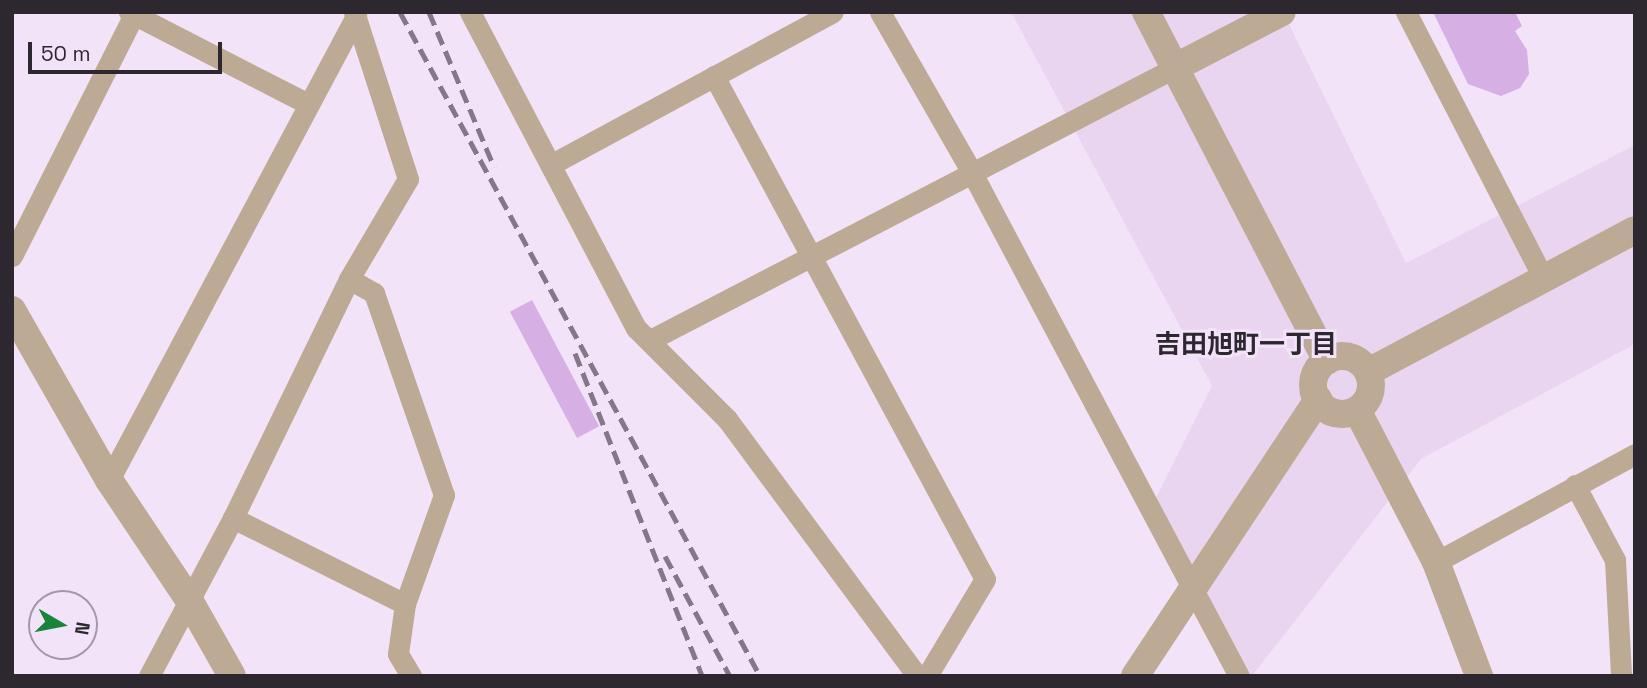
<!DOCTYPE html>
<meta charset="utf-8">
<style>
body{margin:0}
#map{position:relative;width:1647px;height:688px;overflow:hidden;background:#f3e3f9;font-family:"Space Grotesk","Noto Sans JP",sans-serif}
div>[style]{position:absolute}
.built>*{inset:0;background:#ead5f1}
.building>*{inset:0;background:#d6afe4;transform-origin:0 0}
.minor>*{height:21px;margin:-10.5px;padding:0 10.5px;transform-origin:10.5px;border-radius:10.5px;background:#bdaa94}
.tertiary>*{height:28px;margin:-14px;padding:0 14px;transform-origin:14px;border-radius:14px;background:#bdaa94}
.tertiary>.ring{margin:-14px;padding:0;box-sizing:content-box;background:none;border:28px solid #bdaa94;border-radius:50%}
.rail>*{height:5px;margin-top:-2.5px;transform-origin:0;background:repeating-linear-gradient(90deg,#837887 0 14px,transparent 0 21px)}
span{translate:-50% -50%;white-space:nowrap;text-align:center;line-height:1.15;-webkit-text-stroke:6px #f3e3f9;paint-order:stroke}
.neighbourhood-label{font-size:26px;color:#2d272f;font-weight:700}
.frame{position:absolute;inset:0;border:14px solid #2d272f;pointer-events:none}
.north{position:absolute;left:28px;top:590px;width:70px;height:70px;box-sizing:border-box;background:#f3e3f9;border:2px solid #a498a8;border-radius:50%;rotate:100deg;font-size:19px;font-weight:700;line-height:28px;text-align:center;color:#2d272f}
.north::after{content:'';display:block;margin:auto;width:24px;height:32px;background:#18843b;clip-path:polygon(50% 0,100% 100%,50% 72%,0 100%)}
.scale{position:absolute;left:28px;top:42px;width:194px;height:32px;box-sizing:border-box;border:4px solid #2d272f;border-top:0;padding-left:9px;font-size:21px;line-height:24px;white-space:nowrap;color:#2d272f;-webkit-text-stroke:5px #f3e3f9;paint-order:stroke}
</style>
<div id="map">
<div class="built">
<i style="clip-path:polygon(1011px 12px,1283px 12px,1406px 263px,1635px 145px,1635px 344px,1421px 459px,1252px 676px,1155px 500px,1212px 386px)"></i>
</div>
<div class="building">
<i style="clip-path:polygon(1433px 12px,1515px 12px,1522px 26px,1515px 31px,1527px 50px,1529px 74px,1520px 88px,1501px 96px,1468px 84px)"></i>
<i style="left:532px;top:300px;width:143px;height:25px;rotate:62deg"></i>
</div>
<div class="minor">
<i style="left:129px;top:12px;width:199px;rotate:27.2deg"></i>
<i style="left:470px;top:12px;width:357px;rotate:62.3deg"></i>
<i style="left:636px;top:328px;width:129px;rotate:45deg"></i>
<i style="left:727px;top:419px;width:320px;rotate:53.5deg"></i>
<i style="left:880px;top:12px;width:183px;rotate:60.2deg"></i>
<i style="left:971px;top:171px;width:572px;rotate:62.05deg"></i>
<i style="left:1406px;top:12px;width:299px;rotate:62.7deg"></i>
<i style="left:714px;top:76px;width:571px;rotate:61.69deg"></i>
<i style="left:985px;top:579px;width:113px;rotate:120.9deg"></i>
<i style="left:552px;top:164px;width:319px;rotate:-28.4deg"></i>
<i style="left:12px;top:256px;width:270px;rotate:-63.2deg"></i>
<i style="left:349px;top:279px;width:29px;rotate:29deg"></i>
<i style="left:374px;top:293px;width:214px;rotate:70.9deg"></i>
<i style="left:444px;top:495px;width:116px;rotate:109.7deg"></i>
<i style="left:405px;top:604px;width:50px;rotate:98deg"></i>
<i style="left:398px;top:654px;width:26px;rotate:59deg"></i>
<i style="left:652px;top:339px;width:590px;rotate:-27.43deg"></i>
<i style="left:109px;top:480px;width:526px;rotate:-61.97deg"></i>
<i style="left:1575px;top:485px;width:85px;rotate:61.9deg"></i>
<i style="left:1615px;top:560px;width:116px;rotate:87deg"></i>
<i style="left:233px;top:518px;width:192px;rotate:26.6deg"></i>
<i style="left:1436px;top:562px;width:226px;rotate:-28.5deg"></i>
<i style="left:149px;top:676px;width:179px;rotate:-62deg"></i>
<i style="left:233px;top:518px;width:266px;rotate:-64.1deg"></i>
<i style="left:349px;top:279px;width:116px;rotate:-59.5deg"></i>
<i style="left:408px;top:179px;width:176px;rotate:-107.9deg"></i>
</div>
<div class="tertiary">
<i style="left:1146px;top:12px;width:393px;rotate:62.6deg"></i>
<i style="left:1176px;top:67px;width:119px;rotate:-27.4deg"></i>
<i style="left:12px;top:310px;width:196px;rotate:60.3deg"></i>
<i style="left:109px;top:480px;width:144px;rotate:56.3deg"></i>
<i style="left:189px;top:600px;width:87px;rotate:60.5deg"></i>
<i class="ring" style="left:1313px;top:356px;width:30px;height:30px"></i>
<i style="left:1368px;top:372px;width:302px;rotate:-28deg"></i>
<i style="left:1357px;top:410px;width:171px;rotate:62.5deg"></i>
<i style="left:1436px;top:562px;width:122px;rotate:69.3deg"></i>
<i style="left:1135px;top:676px;width:332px;rotate:-56.5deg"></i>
</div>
<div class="rail">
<i style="left:400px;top:12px;width:755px;rotate:61.53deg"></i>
<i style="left:429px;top:12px;width:168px;rotate:67.2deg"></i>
<i style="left:575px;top:353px;width:347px;rotate:68.5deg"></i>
<i style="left:665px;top:556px;width:136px;rotate:61.6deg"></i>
</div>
<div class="neighbourhood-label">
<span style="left:1246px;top:345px">吉田旭町一丁目</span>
</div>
<div class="frame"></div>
<div class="north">N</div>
<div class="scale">50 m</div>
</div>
